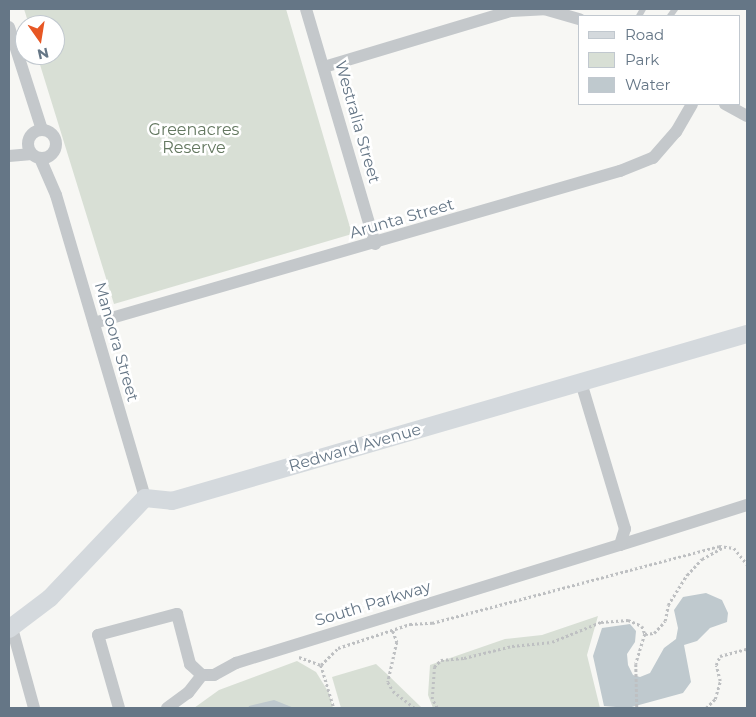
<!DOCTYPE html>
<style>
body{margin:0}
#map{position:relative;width:756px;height:717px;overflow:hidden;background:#f7f7f4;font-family:Montserrat,sans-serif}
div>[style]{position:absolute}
.green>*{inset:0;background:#d8dfd5}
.water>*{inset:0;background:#bfc9ce}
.path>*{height:2.5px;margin-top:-1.25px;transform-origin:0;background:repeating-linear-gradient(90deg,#bec0c2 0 2.5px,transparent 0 5px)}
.lane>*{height:6px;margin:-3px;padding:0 3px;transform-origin:3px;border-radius:3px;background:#c4c8cb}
.street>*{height:12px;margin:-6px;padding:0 6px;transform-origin:6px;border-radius:6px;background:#c4c8cb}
.street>.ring{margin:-6px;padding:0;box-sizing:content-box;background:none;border:12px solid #c4c8cb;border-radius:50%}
.secondary>*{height:18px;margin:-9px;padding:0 9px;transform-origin:9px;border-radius:9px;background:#d4d9dd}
span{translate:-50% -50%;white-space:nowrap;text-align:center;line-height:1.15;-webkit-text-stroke:5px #fff;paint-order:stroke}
.street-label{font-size:16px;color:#657686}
.park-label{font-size:16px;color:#647860}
.frame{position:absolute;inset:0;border:10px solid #657686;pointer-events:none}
.legend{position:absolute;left:578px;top:15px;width:162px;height:90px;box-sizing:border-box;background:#fff;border:1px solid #c1c8cf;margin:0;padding:6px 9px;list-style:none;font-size:15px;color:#657686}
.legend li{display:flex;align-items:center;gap:10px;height:25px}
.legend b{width:25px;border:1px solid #c1c8cf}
.north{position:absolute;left:15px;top:15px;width:50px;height:50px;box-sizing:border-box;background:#fff;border:1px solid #c1c8cf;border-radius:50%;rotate:167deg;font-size:14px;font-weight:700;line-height:20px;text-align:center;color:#657686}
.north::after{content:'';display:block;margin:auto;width:18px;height:22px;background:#e75724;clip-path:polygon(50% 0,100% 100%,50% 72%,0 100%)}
</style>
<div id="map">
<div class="green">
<i style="clip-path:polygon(24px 9px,286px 9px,352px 234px,114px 304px,37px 55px,55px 55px,55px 25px,29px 25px)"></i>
<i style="clip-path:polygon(598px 616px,587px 655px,600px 708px,433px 708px,428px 695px,430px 665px,505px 639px,542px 635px)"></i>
<i style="clip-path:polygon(297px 661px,316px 672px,329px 693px,333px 708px,194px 708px,219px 690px)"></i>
<i style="clip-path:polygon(376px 664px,388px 675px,422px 708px,341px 708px,332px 677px)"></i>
</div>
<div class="water">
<i style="clip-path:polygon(706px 593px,722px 600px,728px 613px,727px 622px,710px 628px,697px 641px,684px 645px,691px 682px,683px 693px,628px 708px,604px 706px,593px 656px,602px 628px,630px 624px,636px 631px,635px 642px,627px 654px,628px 665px,633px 675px,640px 677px,650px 673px,664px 648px,676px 639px,678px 628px,674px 610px,683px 597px)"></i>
<i style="clip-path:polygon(274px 700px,294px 708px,248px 708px,249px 706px)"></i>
</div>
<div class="path">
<i style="left:393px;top:631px;width:12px;rotate:70deg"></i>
<i style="left:397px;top:642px;width:41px;rotate:102.7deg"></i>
<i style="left:388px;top:682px;width:10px;rotate:61deg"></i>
<i style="left:393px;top:691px;width:28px;rotate:38deg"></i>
<i style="left:645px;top:634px;width:9px;rotate:-6deg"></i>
<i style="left:654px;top:633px;width:16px;rotate:-47deg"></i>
<i style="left:665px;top:621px;width:16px;rotate:-79deg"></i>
<i style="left:668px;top:605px;width:36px;rotate:-58deg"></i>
<i style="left:687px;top:575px;width:22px;rotate:-47deg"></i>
<i style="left:702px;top:559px;width:25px;rotate:-29deg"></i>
<i style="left:299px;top:657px;width:23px;rotate:20deg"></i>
<i style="left:321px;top:665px;width:45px;rotate:73.2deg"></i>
<i style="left:321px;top:665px;width:24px;rotate:-45deg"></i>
<i style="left:338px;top:648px;width:76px;rotate:-18.4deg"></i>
<i style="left:410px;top:624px;width:22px;rotate:-3deg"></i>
<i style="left:432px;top:623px;width:297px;rotate:-15deg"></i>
<i style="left:719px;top:546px;width:15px;rotate:8deg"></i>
<i style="left:734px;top:548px;width:21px;rotate:51deg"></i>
<i style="left:437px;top:708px;width:10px;rotate:-119deg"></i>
<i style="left:432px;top:699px;width:32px;rotate:-86deg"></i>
<i style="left:434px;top:667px;width:10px;rotate:-45deg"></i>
<i style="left:441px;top:660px;width:23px;rotate:-5deg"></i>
<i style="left:464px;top:658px;width:49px;rotate:-14deg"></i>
<i style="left:512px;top:646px;width:40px;rotate:-5.7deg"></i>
<i style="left:552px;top:642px;width:53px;rotate:-22.2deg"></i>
<i style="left:601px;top:622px;width:27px;rotate:-4deg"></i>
<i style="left:628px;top:620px;width:15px;rotate:23deg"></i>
<i style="left:642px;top:626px;width:9px;rotate:69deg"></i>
<i style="left:645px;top:634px;width:31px;rotate:107deg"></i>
<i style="left:636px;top:664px;width:44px;rotate:88.7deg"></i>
<i style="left:706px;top:708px;width:13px;rotate:-45deg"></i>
<i style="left:715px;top:699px;width:19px;rotate:-74deg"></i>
<i style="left:720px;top:681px;width:16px;rotate:-104deg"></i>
<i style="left:716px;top:665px;width:10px;rotate:-66deg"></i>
<i style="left:720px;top:656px;width:28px;rotate:-15deg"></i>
</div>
<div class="lane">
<i style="left:639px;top:16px;width:8px;rotate:-60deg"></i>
<i style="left:670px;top:16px;width:9px;rotate:-54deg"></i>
</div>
<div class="street">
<i style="left:306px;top:9px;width:245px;rotate:73.6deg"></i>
<i style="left:9px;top:27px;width:108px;rotate:72.2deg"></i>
<i style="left:324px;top:67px;width:195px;rotate:-16.7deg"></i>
<i style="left:511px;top:11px;width:33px;rotate:-3deg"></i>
<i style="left:544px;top:9px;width:37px;rotate:16deg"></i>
<i style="left:725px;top:104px;width:25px;rotate:29deg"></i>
<i class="ring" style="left:28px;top:130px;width:16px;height:16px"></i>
<i style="left:9px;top:156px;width:23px;rotate:-5deg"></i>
<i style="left:40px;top:158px;width:40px;rotate:66.6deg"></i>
<i style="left:56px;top:195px;width:316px;rotate:73.6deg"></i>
<i style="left:94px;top:323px;width:548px;rotate:-16.12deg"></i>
<i style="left:620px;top:171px;width:35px;rotate:-22deg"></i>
<i style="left:653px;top:158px;width:35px;rotate:-49deg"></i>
<i style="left:676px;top:132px;width:32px;rotate:-60deg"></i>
<i style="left:620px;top:545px;width:133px;rotate:-17.5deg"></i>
<i style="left:12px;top:628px;width:83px;rotate:74.6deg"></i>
<i style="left:119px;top:708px;width:76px;rotate:-106deg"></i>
<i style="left:98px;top:635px;width:82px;rotate:-14.9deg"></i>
<i style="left:177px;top:614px;width:52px;rotate:75.4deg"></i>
<i style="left:190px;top:664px;width:16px;rotate:43deg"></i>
<i style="left:202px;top:675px;width:12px"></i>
<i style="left:214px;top:675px;width:25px;rotate:-29deg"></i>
<i style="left:236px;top:663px;width:402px;rotate:-17.1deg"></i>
<i style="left:620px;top:545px;width:17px;rotate:-73deg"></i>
<i style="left:625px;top:529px;width:153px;rotate:-106.7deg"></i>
<i style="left:167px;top:708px;width:26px;rotate:-36deg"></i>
<i style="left:188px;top:693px;width:23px;rotate:-52deg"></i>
</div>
<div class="secondary">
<i style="left:9px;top:629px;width:51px;rotate:-37.1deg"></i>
<i style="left:50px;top:598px;width:138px;rotate:-46.5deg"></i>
<i style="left:145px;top:498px;width:27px;rotate:6deg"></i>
<i style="left:172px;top:501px;width:599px;rotate:-16.2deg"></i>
</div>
<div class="street-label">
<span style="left:357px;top:122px;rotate:74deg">Westralia Street</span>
<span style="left:402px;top:219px;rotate:-16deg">Arunta Street</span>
<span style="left:116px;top:342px;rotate:74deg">Manoora Street</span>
<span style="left:355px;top:448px;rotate:-16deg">Redward Avenue</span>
<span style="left:373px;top:604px;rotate:-17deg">South Parkway</span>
</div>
<div class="park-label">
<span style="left:194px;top:139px">Greenacres<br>Reserve</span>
</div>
<div class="frame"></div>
<ul class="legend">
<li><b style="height:6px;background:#d4d9dd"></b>Road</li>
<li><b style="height:14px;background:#d8dfd5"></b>Park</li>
<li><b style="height:14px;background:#bfc9ce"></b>Water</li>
</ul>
<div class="north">N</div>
</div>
